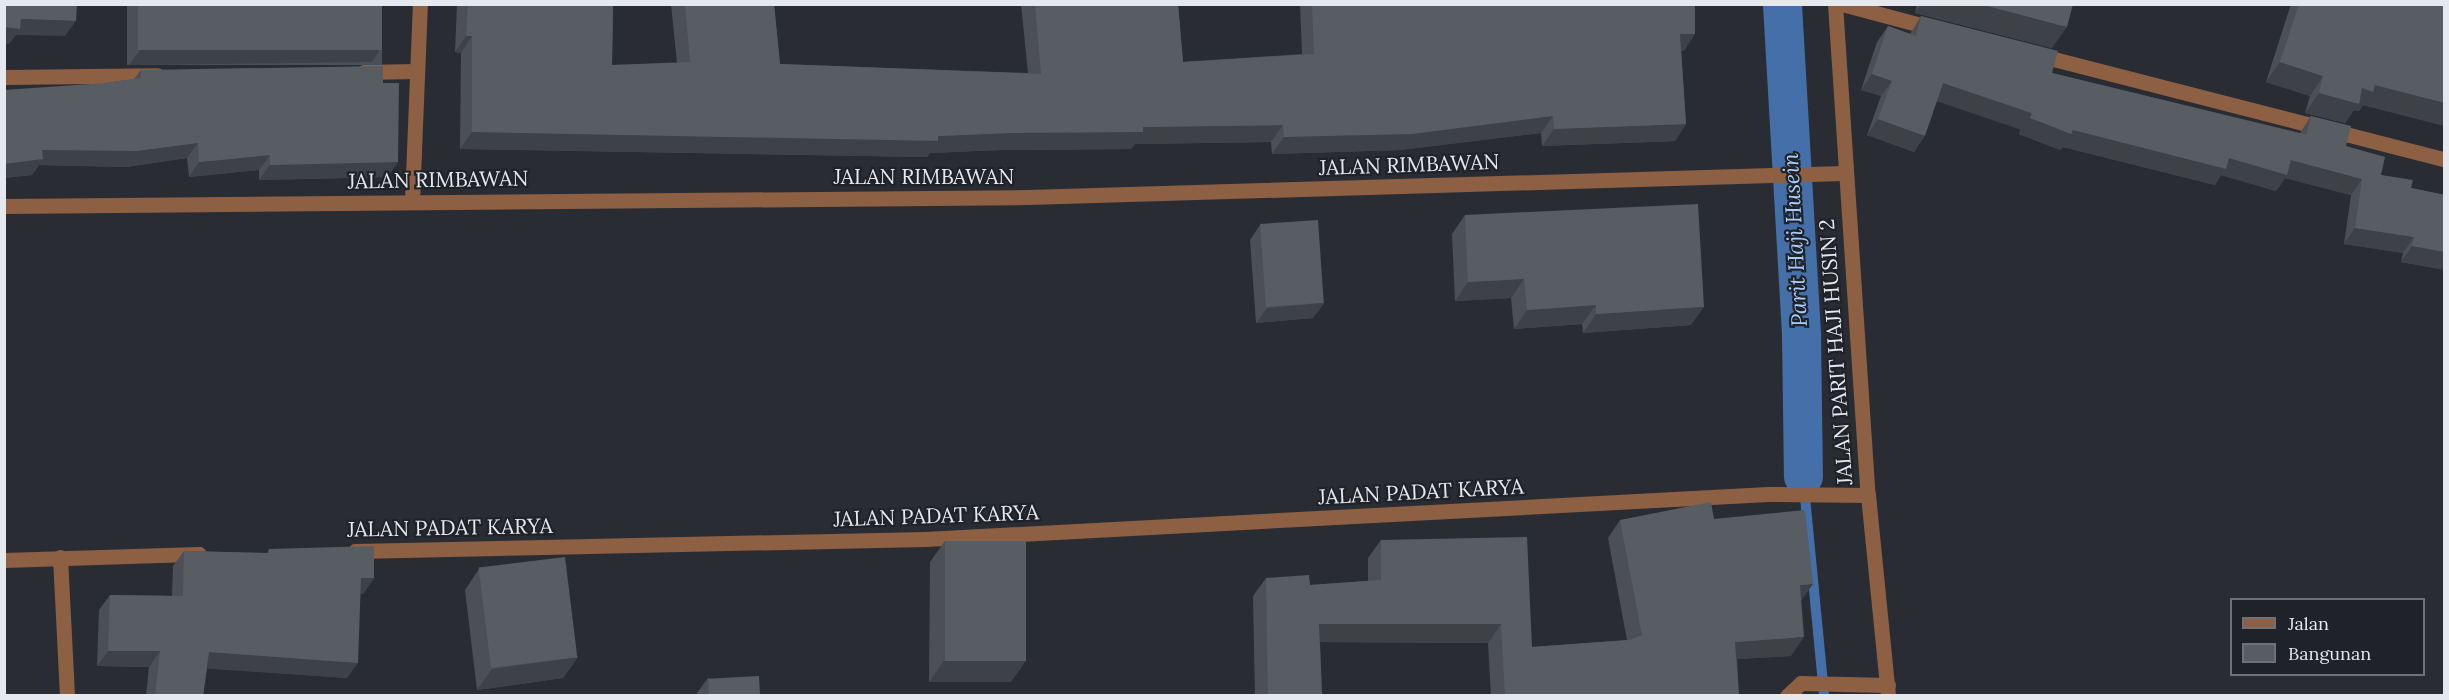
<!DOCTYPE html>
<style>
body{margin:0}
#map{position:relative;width:2449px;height:700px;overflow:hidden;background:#292d33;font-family:Lora,serif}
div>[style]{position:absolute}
.stream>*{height:10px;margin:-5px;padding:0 5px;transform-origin:5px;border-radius:5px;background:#446fa8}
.canal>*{height:39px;margin:-19.5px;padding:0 19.5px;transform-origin:19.5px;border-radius:19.5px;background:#446fa8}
.minor>*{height:15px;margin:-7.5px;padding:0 7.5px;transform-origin:7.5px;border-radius:7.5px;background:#8e6043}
.tertiary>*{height:15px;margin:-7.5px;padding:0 7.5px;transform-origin:7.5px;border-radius:7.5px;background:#8e6043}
.wall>*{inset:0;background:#4c5056;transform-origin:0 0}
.shaded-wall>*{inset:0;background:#3e4146;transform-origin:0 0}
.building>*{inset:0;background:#585d64;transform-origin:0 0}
span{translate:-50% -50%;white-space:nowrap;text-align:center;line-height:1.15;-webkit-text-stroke:4.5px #1f2329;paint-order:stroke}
.street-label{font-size:21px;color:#e5e8ec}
.water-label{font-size:22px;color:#a8ccfd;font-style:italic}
.frame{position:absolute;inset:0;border:6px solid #e5e8ec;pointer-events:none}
.legend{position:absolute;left:2230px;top:598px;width:195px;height:78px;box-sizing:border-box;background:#1f2329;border:2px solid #6e7277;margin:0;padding:8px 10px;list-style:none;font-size:18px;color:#e5e8ec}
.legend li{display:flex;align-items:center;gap:12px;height:30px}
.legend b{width:30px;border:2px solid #6e7277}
</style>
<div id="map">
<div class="stream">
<i style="left:1803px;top:476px;width:221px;rotate:84.5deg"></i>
</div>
<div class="canal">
<i style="left:1782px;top:4px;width:333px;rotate:86.7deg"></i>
<i style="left:1801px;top:336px;width:140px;rotate:89.2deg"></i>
</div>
<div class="minor">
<i style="left:1842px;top:4px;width:97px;rotate:14.9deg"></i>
<i style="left:2038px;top:55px;width:419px;rotate:14.4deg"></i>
<i style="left:364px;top:72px;width:51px;rotate:-1.1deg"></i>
<i style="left:4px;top:77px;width:153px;rotate:-0.7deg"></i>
<i style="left:412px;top:201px;width:197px;rotate:-87.7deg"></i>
<i style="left:4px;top:206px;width:1024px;rotate:-0.5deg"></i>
<i style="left:1028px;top:197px;width:815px;rotate:-1.69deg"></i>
<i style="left:60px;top:557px;width:139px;rotate:87.1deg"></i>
<i style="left:1787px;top:696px;width:19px;rotate:-43deg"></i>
<i style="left:1801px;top:683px;width:87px;rotate:1.3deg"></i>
</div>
<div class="tertiary">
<i style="left:1835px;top:4px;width:492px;rotate:86.2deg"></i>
<i style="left:1868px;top:495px;width:202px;rotate:84.3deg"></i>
<i style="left:355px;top:551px;width:570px;rotate:-1.21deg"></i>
<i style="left:925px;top:539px;width:844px;rotate:-3.06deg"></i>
<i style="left:1768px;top:494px;width:100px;rotate:0.6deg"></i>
<i style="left:4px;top:560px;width:195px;rotate:-1.8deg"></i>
</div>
<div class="wall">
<i style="left:127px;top:4px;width:255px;height:61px"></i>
<i style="clip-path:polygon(457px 4px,613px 4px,612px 65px,677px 63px,671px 4px,774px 4px,780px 64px,1028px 73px,1021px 4px,1178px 4px,1183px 62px,1302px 54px,1300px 4px,1695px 4px,1684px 51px,1681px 51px,1686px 124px,1675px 141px,1542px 146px,1541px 133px,1400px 150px,1272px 154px,1271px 142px,1135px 144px,1131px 149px,1000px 150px,930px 153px,927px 157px,460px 149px,461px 53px,455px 52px)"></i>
<i style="clip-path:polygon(1917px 4px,2073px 4px,2052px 48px,1915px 13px)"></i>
<i style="clip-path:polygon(2291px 4px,2445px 4px,2445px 126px,2363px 105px,2359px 111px,2354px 110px,2345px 123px,2305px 113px,2310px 96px,2266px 82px)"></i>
<i style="clip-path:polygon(1921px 16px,2052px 73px,2300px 133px,2311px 116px,2381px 175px,2411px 188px,2445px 195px,2445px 270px,2401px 262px,2403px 253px,2344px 244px,2351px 195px,2285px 178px,2276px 191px,2221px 175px,2215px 185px,2063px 147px,2060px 150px,2019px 134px,2021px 129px,1937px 101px,1914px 152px,1867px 135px,1881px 96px,1861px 90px,1877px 42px,1888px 26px,1910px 34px)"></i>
<i style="clip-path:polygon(141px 70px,383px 83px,398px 162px,387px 177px,259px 180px,259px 170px,189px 177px,187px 158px,126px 167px,39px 165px,32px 175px,4px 178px,105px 83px,134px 79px)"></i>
<i style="clip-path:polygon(1465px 215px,1691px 325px,1583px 333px,1582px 324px,1514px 329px,1511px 298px,1455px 301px,1452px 234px)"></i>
<i style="clip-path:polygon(1260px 225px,1324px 303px,1313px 318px,1256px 323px,1250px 240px)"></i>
<i style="clip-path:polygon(1714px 519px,1813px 584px,1801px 600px,1791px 656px,1737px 659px,1739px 696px,1491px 696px,1488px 643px,1320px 642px,1322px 696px,1255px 696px,1253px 596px,1266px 578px,1310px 585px,1368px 581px,1368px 558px,1381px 540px,1532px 647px,1627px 640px,1608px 538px,1620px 520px)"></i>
<i style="clip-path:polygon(945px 541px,1011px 682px,929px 682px,930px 562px)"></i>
<i style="clip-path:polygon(269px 549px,374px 578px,363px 594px,360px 594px,347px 678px,207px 668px,203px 696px,146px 696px,149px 667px,97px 666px,99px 610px,110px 595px,172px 596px,173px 566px,184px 551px,267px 553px)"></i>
<i style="clip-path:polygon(479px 569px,578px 657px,563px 678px,477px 690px,465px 590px)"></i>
<i style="clip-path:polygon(708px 678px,760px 696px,698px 696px,697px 693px)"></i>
</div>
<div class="shaded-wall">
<i style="clip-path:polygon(1921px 4px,1980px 4px,2067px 27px,2052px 48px,1915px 13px)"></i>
<i style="clip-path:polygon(21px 19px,76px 21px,65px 36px,16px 35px,9px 44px,4px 44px,4px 27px)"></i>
<i style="clip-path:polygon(1680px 34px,1695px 34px,1684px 51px,1668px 51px)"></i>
<i style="clip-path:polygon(466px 36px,472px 36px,461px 53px,455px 52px)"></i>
<i style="clip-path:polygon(382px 46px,372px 62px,129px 65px,140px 50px)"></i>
<i style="clip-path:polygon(2280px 62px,2323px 76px,2310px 96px,2266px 82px)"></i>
<i style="clip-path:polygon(1872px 74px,1892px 81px,1881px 96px,1861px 90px)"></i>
<i style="left:1943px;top:83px;width:94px;height:19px;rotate:19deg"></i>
<i style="clip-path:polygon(2375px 85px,2445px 103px,2445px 126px,2363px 105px,2359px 111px,2354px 110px,2345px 123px,2305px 113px,2319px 93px,2362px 88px)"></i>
<i style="clip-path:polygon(1553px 116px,1541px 133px,1400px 150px,1272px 154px,1284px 137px)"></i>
<i style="clip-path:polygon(2030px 118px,2073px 130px,2229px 158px,2291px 160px,2362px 179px,2351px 195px,2285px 178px,2276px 191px,2221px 175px,2215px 185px,2063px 147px,2060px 150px,2019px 134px)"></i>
<i style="clip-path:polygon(1878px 119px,1925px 136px,1914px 152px,1867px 135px)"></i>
<i style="clip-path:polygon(1686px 124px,1675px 141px,1542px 146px,1554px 129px)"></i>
<i style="clip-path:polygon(1283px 125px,1271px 142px,1135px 144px,1131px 149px,1000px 150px,930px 153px,927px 157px,460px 149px,472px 132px,938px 136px,1143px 127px)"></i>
<i style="clip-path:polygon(198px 143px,187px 158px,126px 167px,39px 165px,32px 175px,4px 178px,4px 164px,42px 150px)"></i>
<i style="clip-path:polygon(270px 155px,259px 170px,189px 177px,199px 162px)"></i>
<i style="clip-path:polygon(398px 162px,387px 177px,259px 180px,270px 165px)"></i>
<i style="clip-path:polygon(2355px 228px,2414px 237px,2403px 253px,2344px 244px)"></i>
<i style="clip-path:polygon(2412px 246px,2445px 252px,2445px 270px,2401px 262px)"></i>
<i style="clip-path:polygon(1524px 279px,1511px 298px,1455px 301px,1468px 282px)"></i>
<i style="clip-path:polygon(1324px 303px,1313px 318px,1256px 323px,1267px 308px)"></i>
<i style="clip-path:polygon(1596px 305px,1582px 324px,1514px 329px,1527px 310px)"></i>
<i style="clip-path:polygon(1704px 307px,1691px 325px,1583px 333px,1596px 314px)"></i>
<i style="clip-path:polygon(361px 578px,374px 578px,363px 594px,350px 594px)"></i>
<i style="clip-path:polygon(1813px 584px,1800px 602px,1800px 585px)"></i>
<i style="clip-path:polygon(1319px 624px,1501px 624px,1488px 643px,1306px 642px)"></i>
<i style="clip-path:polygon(1804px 637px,1791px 656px,1723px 660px,1735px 642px)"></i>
<i style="clip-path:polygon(108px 651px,160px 651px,149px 667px,97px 666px)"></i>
<i style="clip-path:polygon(209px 652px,358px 663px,347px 678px,198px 668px)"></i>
<i style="clip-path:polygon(578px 657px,563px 678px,477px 690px,492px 669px)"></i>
<i style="clip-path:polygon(944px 661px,1026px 661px,1011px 682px,929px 682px)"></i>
</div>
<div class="building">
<i style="clip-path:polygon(4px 4px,77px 4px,76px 21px,21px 19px,20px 29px,4px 27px)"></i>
<i style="left:138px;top:4px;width:244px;height:46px"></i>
<i style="clip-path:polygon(468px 4px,613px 4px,612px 65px,690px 62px,685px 4px,774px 4px,780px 64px,1041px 74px,1035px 4px,1178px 4px,1183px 62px,1314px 54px,1312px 4px,1695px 4px,1695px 34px,1680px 34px,1686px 124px,1554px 129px,1553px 116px,1412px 134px,1284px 137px,1283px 125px,1143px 127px,1143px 132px,1012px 133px,938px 136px,938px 141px,472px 132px,472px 36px,466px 36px)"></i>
<i style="clip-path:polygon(1980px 4px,2073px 4px,2067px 27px)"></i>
<i style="clip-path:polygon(2299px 4px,2445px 4px,2445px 103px,2375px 85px,2373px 92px,2362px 88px,2359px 104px,2319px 93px,2323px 76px,2280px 62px)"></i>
<i style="clip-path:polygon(1921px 16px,2058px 51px,2052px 73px,2306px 135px,2311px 116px,2351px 126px,2346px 146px,2385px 157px,2381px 175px,2413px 180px,2411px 188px,2445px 195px,2445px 252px,2412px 246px,2414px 237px,2355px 228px,2362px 179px,2291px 160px,2287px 175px,2229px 158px,2226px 169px,2073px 130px,2071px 134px,2030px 118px,2032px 113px,1943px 83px,1925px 136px,1878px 119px,1892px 81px,1872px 74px,1888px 26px,1916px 36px)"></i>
<i style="clip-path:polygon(383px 66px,383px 83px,399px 83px,398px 162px,270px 165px,270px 155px,199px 162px,198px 143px,137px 151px,42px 150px,43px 159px,4px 164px,4px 90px,105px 83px,141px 78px,141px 70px)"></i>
<i style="clip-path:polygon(1698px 204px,1704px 307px,1596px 314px,1596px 305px,1527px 310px,1524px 279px,1468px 282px,1465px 215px)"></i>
<i style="left:1318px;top:220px;width:83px;height:58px;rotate:86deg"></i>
<i style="clip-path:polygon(1711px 502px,1714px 519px,1805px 510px,1813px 584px,1800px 585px,1804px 637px,1735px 642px,1739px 696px,1505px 696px,1501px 624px,1319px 624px,1322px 696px,1268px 696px,1266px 578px,1309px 575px,1310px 585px,1381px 580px,1381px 540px,1527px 537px,1532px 647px,1629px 640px,1642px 635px,1620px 520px)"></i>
<i style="left:945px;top:541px;width:81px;height:120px"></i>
<i style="clip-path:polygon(374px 546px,374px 578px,361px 578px,358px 663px,209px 652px,203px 696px,155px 696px,160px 651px,108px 651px,110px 595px,183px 596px,184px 551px,269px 553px,269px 549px)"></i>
<i style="left:565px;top:557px;width:101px;height:87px;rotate:83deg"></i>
<i style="left:759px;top:676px;width:20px;height:51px;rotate:87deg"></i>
</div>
<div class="street-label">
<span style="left:1409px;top:165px;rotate:-2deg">JALAN RIMBAWAN</span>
<span style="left:924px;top:177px">JALAN RIMBAWAN</span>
<span style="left:438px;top:180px;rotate:-1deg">JALAN RIMBAWAN</span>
<span style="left:1836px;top:352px;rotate:-94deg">JALAN PARIT HAJI HUSIN 2</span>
<span style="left:1421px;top:492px;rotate:-3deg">JALAN PADAT KARYA</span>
<span style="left:936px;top:516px;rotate:-2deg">JALAN PADAT KARYA</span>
<span style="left:450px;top:528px;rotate:-1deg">JALAN PADAT KARYA</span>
</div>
<div class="water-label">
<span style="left:1795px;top:240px;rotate:-93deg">Parit Haji Husein</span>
</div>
<div class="frame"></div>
<ul class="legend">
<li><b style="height:8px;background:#8e6043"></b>Jalan</li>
<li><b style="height:16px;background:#585d64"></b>Bangunan</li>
</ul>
</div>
